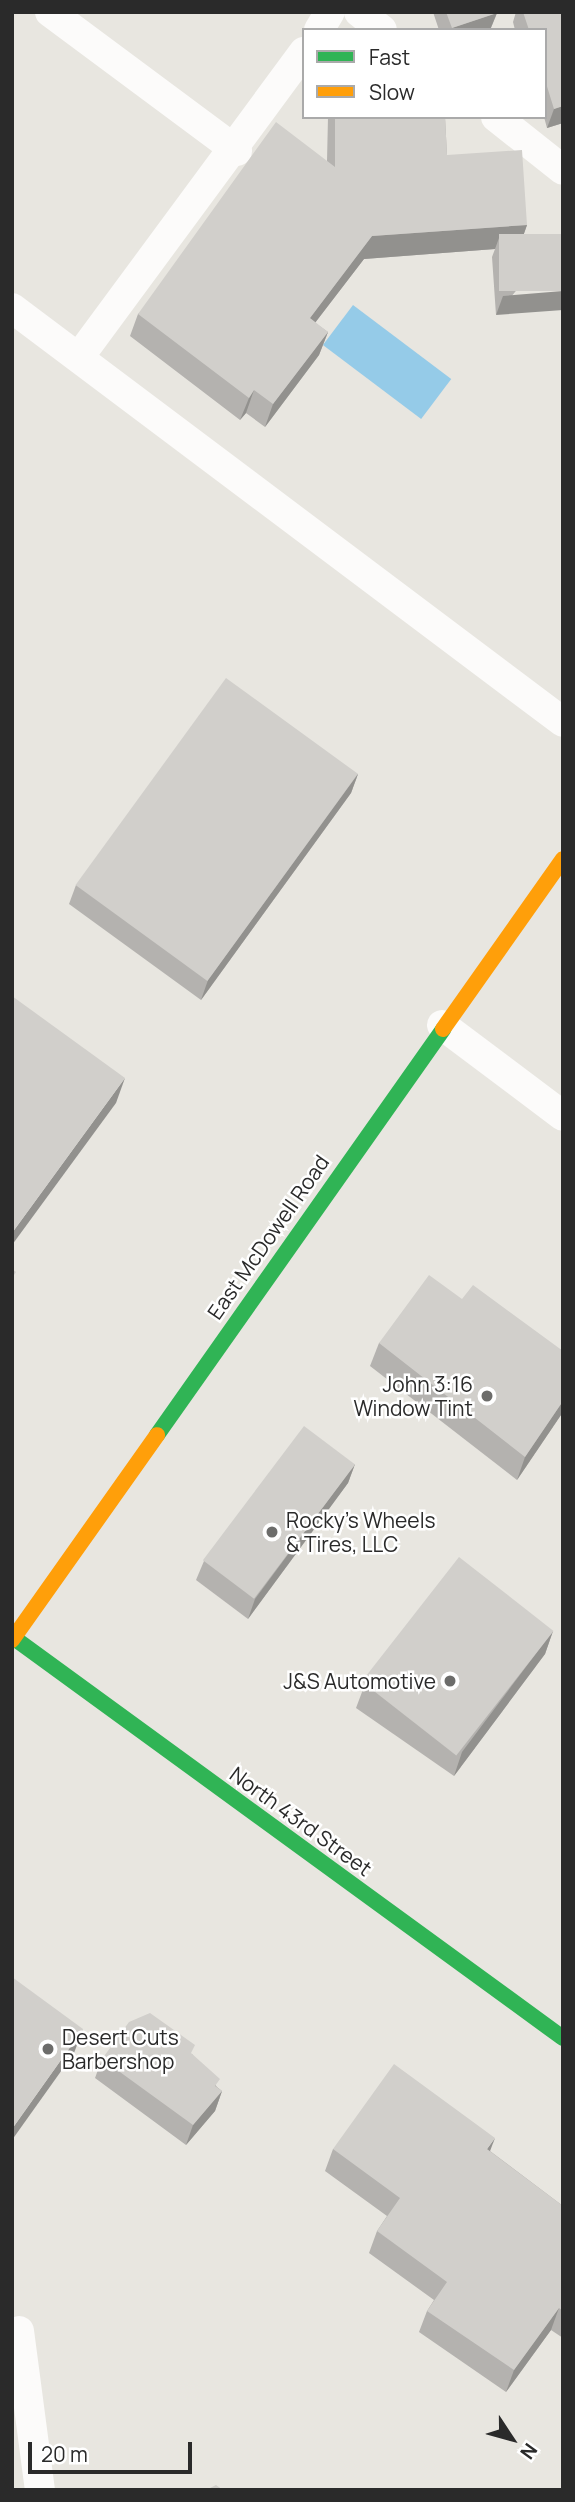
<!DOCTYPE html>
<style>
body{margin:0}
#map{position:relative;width:575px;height:2502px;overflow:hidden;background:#e8e6e0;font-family:Manrope,sans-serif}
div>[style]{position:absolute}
.water>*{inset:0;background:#95cbe8;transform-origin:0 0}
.lane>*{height:30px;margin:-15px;padding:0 15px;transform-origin:15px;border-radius:15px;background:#fcfbfa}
.fast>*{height:16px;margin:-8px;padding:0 8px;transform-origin:8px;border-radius:8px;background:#30b455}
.slow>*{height:16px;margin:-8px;padding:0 8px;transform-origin:8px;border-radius:8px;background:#ff9f0a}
.wall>*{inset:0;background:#b4b2af}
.shaded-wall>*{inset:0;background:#92918e}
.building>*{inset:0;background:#d1cfcb;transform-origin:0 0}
.dots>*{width:19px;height:19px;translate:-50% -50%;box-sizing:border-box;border:4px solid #fff;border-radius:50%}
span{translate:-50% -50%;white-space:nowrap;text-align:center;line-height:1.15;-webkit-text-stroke:5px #fff;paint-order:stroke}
.street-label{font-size:21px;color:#2a2a2a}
.poi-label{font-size:21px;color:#2a2a2a}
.right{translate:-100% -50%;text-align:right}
.left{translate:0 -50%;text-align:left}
.frame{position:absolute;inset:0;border:14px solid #2a2a2a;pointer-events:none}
.legend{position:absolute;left:302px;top:28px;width:245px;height:91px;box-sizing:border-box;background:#fff;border:2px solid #aaa;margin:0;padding:9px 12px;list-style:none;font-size:21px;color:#2a2a2a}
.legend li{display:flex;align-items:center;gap:14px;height:35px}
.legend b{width:35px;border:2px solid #aaa}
.north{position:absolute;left:477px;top:2404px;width:70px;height:70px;-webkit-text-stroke:5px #fff;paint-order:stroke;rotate:126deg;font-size:19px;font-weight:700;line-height:28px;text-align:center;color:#2a2a2a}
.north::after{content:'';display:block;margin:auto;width:24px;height:32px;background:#2a2a2a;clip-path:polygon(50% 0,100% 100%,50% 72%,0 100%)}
.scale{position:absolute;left:28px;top:2442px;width:164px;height:32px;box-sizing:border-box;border:4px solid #2a2a2a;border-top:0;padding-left:9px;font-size:21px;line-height:24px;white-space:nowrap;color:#2a2a2a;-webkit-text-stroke:5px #fff;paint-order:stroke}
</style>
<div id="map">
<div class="water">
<i style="left:353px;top:305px;width:123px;height:50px;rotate:37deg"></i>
</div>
<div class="lane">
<i style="left:50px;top:12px;width:233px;rotate:36.6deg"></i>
<i style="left:359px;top:12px;width:29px;rotate:38deg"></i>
<i style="left:319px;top:30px;width:21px;rotate:-59deg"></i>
<i style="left:496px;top:117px;width:85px;rotate:38.3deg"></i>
<i style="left:12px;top:308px;width:689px;rotate:36.92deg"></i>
<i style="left:79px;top:357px;width:379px;rotate:-53.6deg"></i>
<i style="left:442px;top:1025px;width:151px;rotate:36.9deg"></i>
<i style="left:19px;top:2331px;width:160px;rotate:82.5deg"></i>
</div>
<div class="fast">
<i style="left:157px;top:1435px;width:497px;rotate:-54.8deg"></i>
<i style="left:14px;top:1638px;width:679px;rotate:36.08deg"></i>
</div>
<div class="slow">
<i style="left:443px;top:1029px;width:208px;rotate:-54.8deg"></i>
<i style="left:12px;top:1640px;width:251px;rotate:-54.7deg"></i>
</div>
<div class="wall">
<i style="clip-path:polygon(433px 12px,496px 12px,497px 13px,490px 30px,439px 30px)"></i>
<i style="clip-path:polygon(516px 12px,563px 12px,563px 123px,547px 128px,544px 117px,545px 117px,545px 30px,515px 30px,513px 22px)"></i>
<i style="clip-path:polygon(328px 117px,445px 117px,447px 155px,527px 225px,523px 236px,563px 234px,496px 315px,492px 257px,495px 249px,364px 259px,315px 323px,328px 332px,319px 355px,265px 427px,246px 413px,240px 420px,130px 336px,138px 314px,327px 161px)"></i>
<i style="clip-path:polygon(358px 774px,351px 793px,201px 1000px,69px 904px,76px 885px)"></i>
<i style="clip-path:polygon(462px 1299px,563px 1351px,563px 1412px,517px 1480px,370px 1366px,379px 1343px)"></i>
<i style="clip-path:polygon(355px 1464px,348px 1483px,248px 1619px,196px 1580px,204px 1561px)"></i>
<i style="clip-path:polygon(553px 1631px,545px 1654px,454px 1776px,356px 1708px,365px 1684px)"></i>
<i style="clip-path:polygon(192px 2054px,217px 2087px,222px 2091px,215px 2111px,186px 2145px,95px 2078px,102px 2059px)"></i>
<i style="clip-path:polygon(333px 2149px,490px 2151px,563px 2206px,563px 2338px,551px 2330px,506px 2392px,419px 2332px,427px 2311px,434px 2300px,369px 2253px,377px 2231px,387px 2216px,325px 2171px)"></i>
</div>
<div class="shaded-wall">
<i style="clip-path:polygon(497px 13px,490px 30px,451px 30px,452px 28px)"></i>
<i style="clip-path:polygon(563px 106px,563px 123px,547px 128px,554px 109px)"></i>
<i style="clip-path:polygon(527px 225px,519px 248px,499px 238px,495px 249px,364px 259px,301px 341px,310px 318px,372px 236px)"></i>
<i style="clip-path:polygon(563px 291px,563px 310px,496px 315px,503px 296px)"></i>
<i style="clip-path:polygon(328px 332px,319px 355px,265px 427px,273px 404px)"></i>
<i style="clip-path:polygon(254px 390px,246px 413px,240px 420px,249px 398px)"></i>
<i style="clip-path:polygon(358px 774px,351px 793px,201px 1000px,208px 980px)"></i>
<i style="clip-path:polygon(125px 1078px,116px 1103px,12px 1245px,12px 1233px)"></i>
<i style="clip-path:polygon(563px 1401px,563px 1412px,517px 1480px,525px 1457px)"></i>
<i style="clip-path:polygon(355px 1464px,348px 1483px,248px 1619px,255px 1599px)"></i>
<i style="clip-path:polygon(553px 1631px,545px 1654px,454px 1776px,462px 1752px)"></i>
<i style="clip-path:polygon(83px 2029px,74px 2053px,12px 2140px,12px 2129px)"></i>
<i style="clip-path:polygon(222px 2091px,215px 2111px,186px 2145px,193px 2125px)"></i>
<i style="clip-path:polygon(495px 2138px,487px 2159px,487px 2149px)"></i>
<i style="clip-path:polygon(559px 2308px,551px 2330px,506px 2392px,514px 2370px)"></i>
</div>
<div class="building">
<i style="clip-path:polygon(446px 12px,496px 12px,497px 13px,452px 28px)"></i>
<i style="clip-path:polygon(523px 12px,563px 12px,563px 106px,554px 109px,545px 80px,545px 30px,529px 30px)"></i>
<i style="clip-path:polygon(335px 117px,445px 117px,447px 155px,522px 150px,527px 225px,372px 236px,310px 318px,328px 332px,273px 404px,254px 390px,249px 398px,138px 314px,276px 122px,335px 167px)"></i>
<i style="left:563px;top:234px;width:57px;height:64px;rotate:90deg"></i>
<i style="left:226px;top:678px;width:163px;height:256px;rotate:36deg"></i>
<i style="clip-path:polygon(12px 996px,125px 1078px,12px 1233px)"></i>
<i style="clip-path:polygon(12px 1269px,16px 1272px,12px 1278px)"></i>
<i style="clip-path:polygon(429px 1275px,462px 1299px,473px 1285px,563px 1351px,563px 1401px,525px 1457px,379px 1343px)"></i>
<i style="left:304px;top:1426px;width:64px;height:168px;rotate:37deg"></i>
<i style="left:459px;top:1557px;width:120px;height:158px;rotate:38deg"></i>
<i style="clip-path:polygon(12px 1977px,83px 2029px,12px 2129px)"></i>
<i style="clip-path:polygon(150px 2013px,195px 2045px,191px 2053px,220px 2079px,215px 2086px,222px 2091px,193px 2125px,102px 2059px,129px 2022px)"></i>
<i style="clip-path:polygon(394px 2064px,495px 2138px,487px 2149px,563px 2206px,563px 2311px,559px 2308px,514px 2370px,427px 2311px,447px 2282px,377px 2231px,400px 2198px,333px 2149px)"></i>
<i style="clip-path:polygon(216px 2485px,223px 2490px,206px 2490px)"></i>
</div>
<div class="dots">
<i style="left:487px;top:1396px;background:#6c6c6a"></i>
<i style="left:272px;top:1532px;background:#6c6c6a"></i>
<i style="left:450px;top:1681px;background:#6c6c6a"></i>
<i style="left:48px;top:2049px;background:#6c6c6a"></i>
</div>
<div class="street-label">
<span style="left:268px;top:1237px;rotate:-55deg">East McDowell Road</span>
<span style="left:301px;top:1821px;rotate:36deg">North 43rd Street</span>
</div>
<div class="poi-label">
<span class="right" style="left:473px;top:1396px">John 3:16<br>Window Tint</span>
<span class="left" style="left:286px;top:1532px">Rocky's Wheels<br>&amp; Tires, LLC</span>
<span class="right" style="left:436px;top:1681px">J&amp;S Automotive</span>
<span class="left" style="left:62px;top:2049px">Desert Cuts<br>Barbershop</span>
</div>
<div class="frame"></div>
<ul class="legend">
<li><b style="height:9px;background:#30b455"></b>Fast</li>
<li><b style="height:9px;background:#ff9f0a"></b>Slow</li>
</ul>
<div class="north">N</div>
<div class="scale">20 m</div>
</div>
